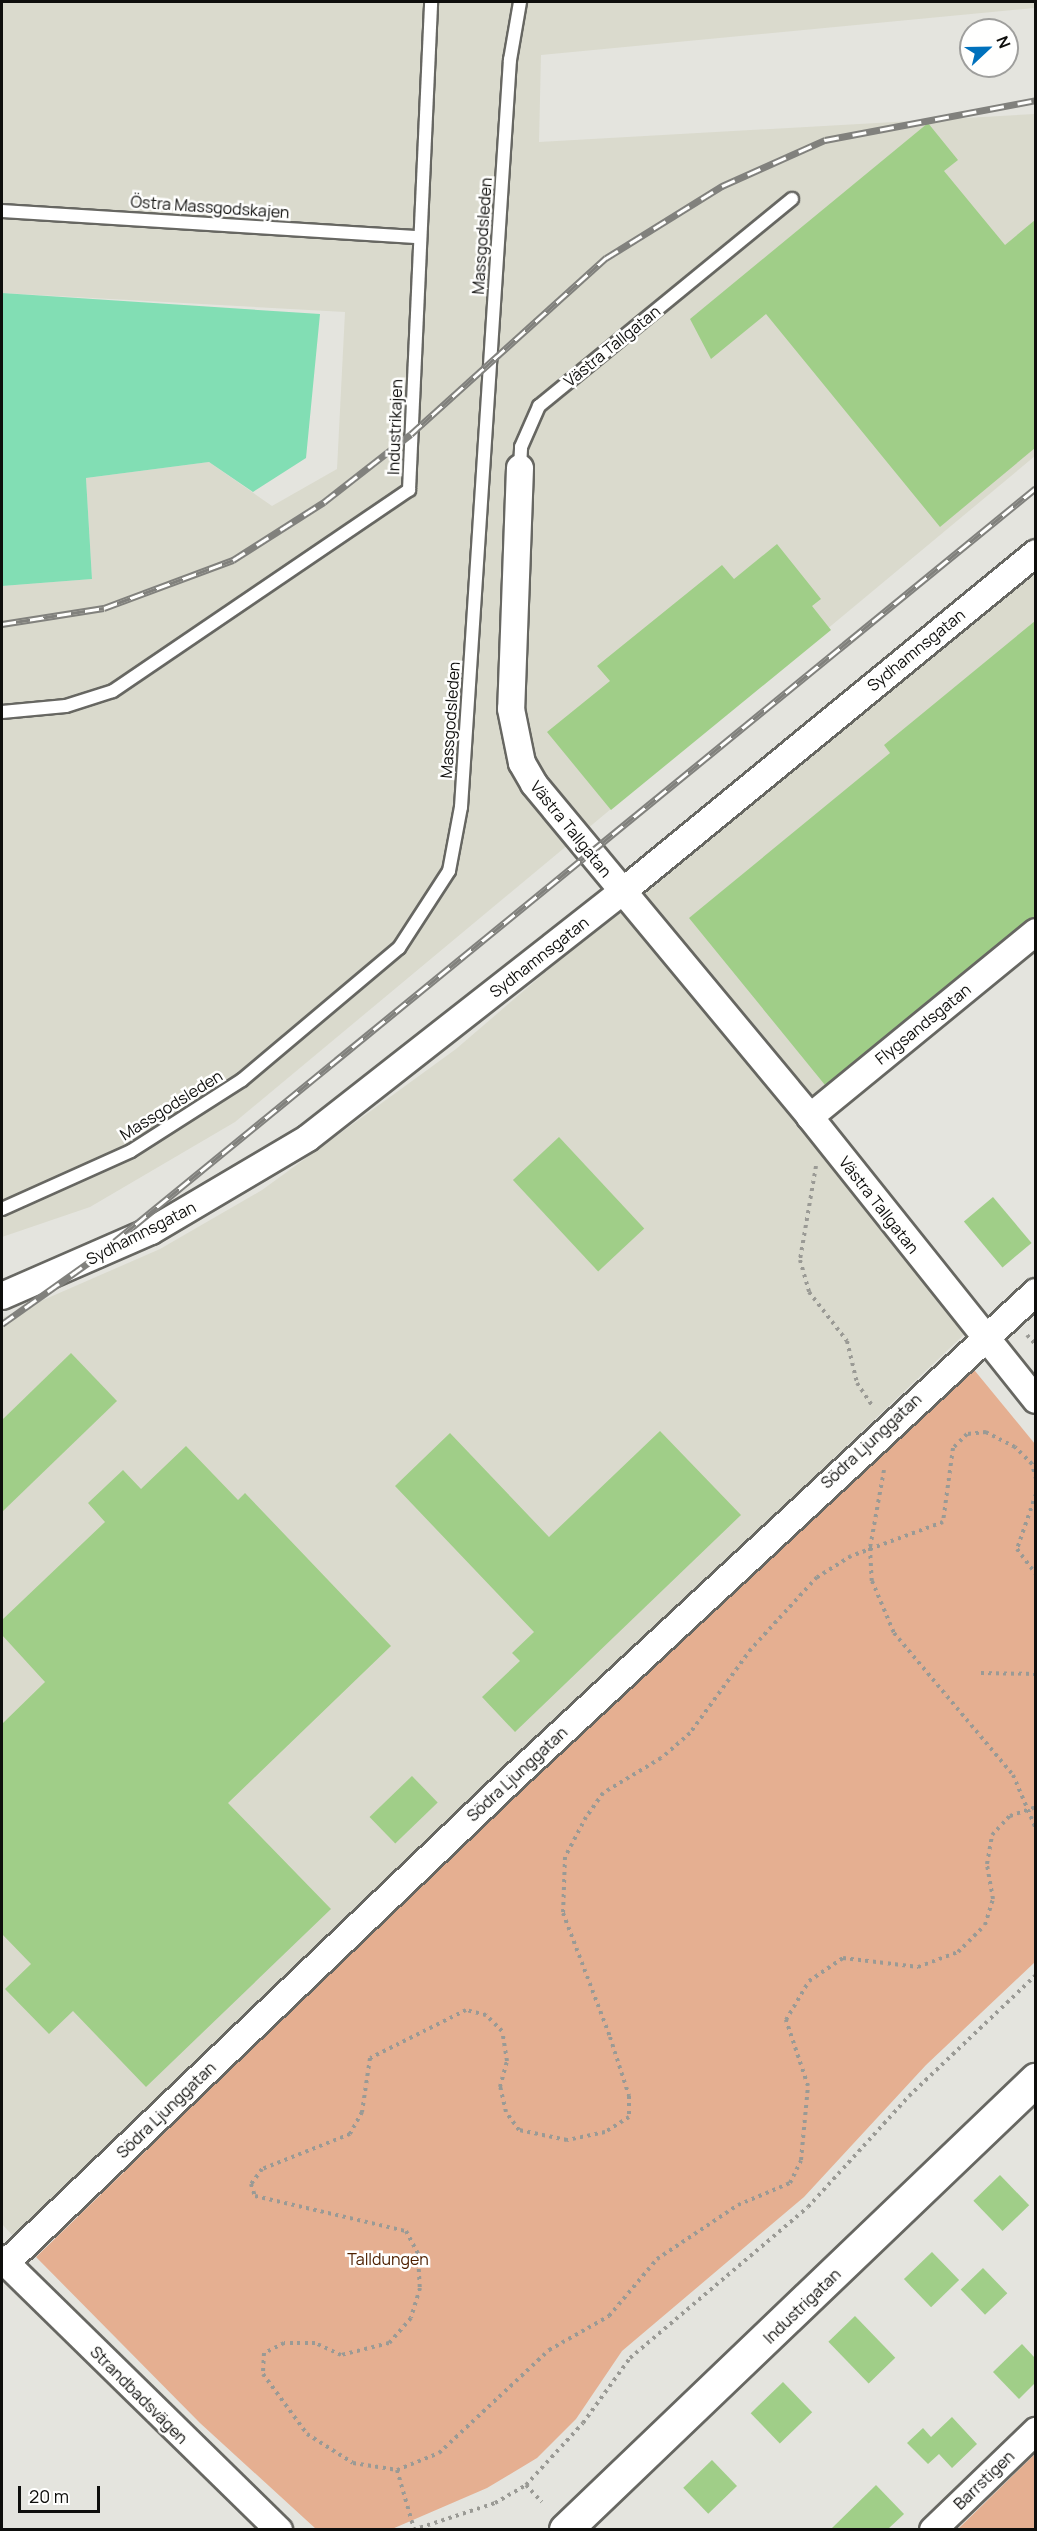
<!DOCTYPE html>
<meta charset="utf-8">
<style>
body{margin:0}
#map{position:relative;width:1037px;height:2531px;overflow:hidden;background:#e4e4de;font-family:Manrope,sans-serif}
div>[style]{position:absolute}
.built>*{inset:0;background:#dadacd}
.green>*{inset:0;background:#e5af91}
.water>*{inset:0;background:#82deb4}
.building>*{inset:0;background:#a0ce88;transform-origin:0 0}
.path>*{height:4px;margin-top:-2px;transform-origin:0;background:repeating-linear-gradient(90deg,#9a9a95 0 3px,transparent 0 7.5px)}
.roads{filter:drop-shadow(2px 0 #676762) drop-shadow(-2px 0 #676762) drop-shadow(0 2px #676762) drop-shadow(0 -2px #676762)}
.service>*{height:12px;margin:-6px;padding:0 6px;transform-origin:6px;border-radius:6px;background:#fff}
.minor>*{height:26px;margin:-13px;padding:0 13px;transform-origin:13px;border-radius:13px;background:#fff}
.tertiary>*{height:32px;margin:-16px;padding:0 16px;transform-origin:16px;border-radius:16px;background:#fff}
.rail>*{height:7px;margin-top:-3.5px;transform-origin:0;background:repeating-linear-gradient(90deg,#fffffe 0 14px,#81817d 0 28px);box-sizing:border-box;border-block:2px solid #81817d}
span{translate:-50% -50%;white-space:nowrap;text-align:center;line-height:1.15;-webkit-text-stroke:5px #fffffe;paint-order:stroke}
.street-label{font-size:16px;color:#0e0e0c}
.park-label{font-size:16px;color:#4e2000}
.frame{position:absolute;inset:0;border:3px solid #0e0e0c;pointer-events:none}
.north{position:absolute;left:959px;top:18px;width:60px;height:60px;box-sizing:border-box;background:#fffffe;border:2px solid #9f9f9d;border-radius:50%;rotate:68deg;font-size:16px;font-weight:700;line-height:24px;text-align:center;color:#0e0e0c}
.north::after{content:'';display:block;margin:auto;width:21px;height:27px;background:#0071bc;clip-path:polygon(50% 0,100% 100%,50% 72%,0 100%)}
.scale{position:absolute;left:18px;top:2486px;width:82px;height:27px;box-sizing:border-box;border:3px solid #0e0e0c;border-top:0;padding-left:8px;font-size:18px;line-height:21px;white-space:nowrap;color:#0e0e0c;-webkit-text-stroke:4px #fffffe;paint-order:stroke}
</style>
<div id="map">
<div class="built">
<i style="clip-path:polygon(2px 2px,1035px 2px,1035px 8px,541px 55px,539px 142px,1035px 114px,1035px 456px,235px 1122px,90px 1207px,2px 1237px,2px 586px,92px 579px,86px 478px,209px 462px,272px 506px,337px 469px,345px 312px,2px 293px)"></i>
<i style="clip-path:polygon(1035px 564px,1035px 924px,815px 1104px,636px 890px)"></i>
<i style="clip-path:polygon(620px 908px,971px 1328px,13px 2236px,2px 2224px,2px 1318px,160px 1249px,262px 1190px,456px 1049px)"></i>
</div>
<div class="green">
<i style="clip-path:polygon(966px 1360px,1035px 1444px,1035px 1962px,926px 2065px,804px 2197px,622px 2351px,576px 2419px,537px 2458px,487px 2488px,392px 2529px,316px 2529px,200px 2423px,36px 2257px)"></i>
<i style="clip-path:polygon(1035px 2454px,1035px 2529px,958px 2529px)"></i>
</div>
<div class="water">
<i style="clip-path:polygon(2px 293px,320px 314px,306px 458px,253px 492px,209px 462px,86px 478px,92px 579px,2px 586px)"></i>
</div>
<div class="building">
<i style="clip-path:polygon(928px 123px,958px 160px,944px 171px,1005px 245px,1035px 220px,1035px 448px,940px 527px,766px 314px,711px 359px,690px 319px)"></i>
<i style="clip-path:polygon(777px 544px,821px 599px,812px 606px,831px 630px,611px 810px,547px 732px,610px 681px,597px 666px,722px 565px,734px 579px)"></i>
<i style="clip-path:polygon(1035px 621px,1035px 917px,825px 1085px,689px 918px,890px 753px,884px 745px)"></i>
<i style="left:559px;top:1137px;width:125px;height:63px;rotate:47deg"></i>
<i style="left:993px;top:1197px;width:60px;height:38px;rotate:50deg"></i>
<i style="clip-path:polygon(71px 1353px,117px 1401px,2px 1512px,2px 1420px)"></i>
<i style="clip-path:polygon(660px 1431px,741px 1515px,515px 1732px,482px 1697px,520px 1661px,512px 1653px,534px 1632px,395px 1486px,450px 1433px,549px 1537px)"></i>
<i style="clip-path:polygon(186px 1446px,238px 1500px,245px 1493px,391px 1646px,228px 1803px,331px 1909px,146px 2087px,73px 2011px,49px 2034px,5px 1989px,31px 1964px,2px 1934px,2px 1724px,45px 1682px,2px 1635px,2px 1620px,105px 1522px,88px 1503px,123px 1470px,141px 1489px)"></i>
<i style="left:412px;top:1776px;width:37px;height:59px;rotate:46deg"></i>
<i style="left:1000px;top:2175px;width:42px;height:37px;rotate:46deg"></i>
<i style="left:932px;top:2252px;width:39px;height:39px;rotate:46deg"></i>
<i style="left:983px;top:2268px;width:35px;height:31px;rotate:46deg"></i>
<i style="left:855px;top:2316px;width:58px;height:37px;rotate:46deg"></i>
<i style="clip-path:polygon(1022px 2344px,1035px 2358px,1035px 2383px,1019px 2399px,993px 2372px)"></i>
<i style="left:783px;top:2382px;width:42px;height:45px;rotate:46deg"></i>
<i style="clip-path:polygon(952px 2417px,977px 2444px,952px 2468px,939px 2454px,928px 2464px,907px 2443px,923px 2428px,931px 2437px)"></i>
<i style="left:712px;top:2460px;width:36px;height:40px;rotate:46deg"></i>
<i style="clip-path:polygon(876px 2485px,904px 2514px,888px 2529px,831px 2529px)"></i>
</div>
<div class="path">
<i style="left:816px;top:1166px;width:95px;rotate:99.7deg"></i>
<i style="left:800px;top:1260px;width:33px;rotate:74deg"></i>
<i style="left:809px;top:1292px;width:62px;rotate:52.2deg"></i>
<i style="left:847px;top:1341px;width:43px;rotate:76.6deg"></i>
<i style="left:857px;top:1383px;width:29px;rotate:56deg"></i>
<i style="left:1027px;top:1335px;width:13px;rotate:48deg"></i>
<i style="left:884px;top:1470px;width:79px;rotate:100.2deg"></i>
<i style="left:870px;top:1548px;width:33px;rotate:87deg"></i>
<i style="left:872px;top:1581px;width:56px;rotate:67.1deg"></i>
<i style="left:894px;top:1633px;width:185px;rotate:50deg"></i>
<i style="left:1013px;top:1775px;width:59px;rotate:66.9deg"></i>
<i style="left:1036px;top:1479px;width:16px;rotate:-105deg"></i>
<i style="left:1032px;top:1464px;width:24px;rotate:-135deg"></i>
<i style="left:1015px;top:1447px;width:33px;rotate:-153deg"></i>
<i style="left:986px;top:1432px;width:19px;rotate:174deg"></i>
<i style="left:967px;top:1434px;width:20px;rotate:135deg"></i>
<i style="left:953px;top:1448px;width:75px;rotate:97.7deg"></i>
<i style="left:943px;top:1522px;width:98px;rotate:159.7deg"></i>
<i style="left:851px;top:1556px;width:40px;rotate:148deg"></i>
<i style="left:817px;top:1577px;width:98px;rotate:132.5deg"></i>
<i style="left:751px;top:1649px;width:104px;rotate:126deg"></i>
<i style="left:690px;top:1733px;width:38px;rotate:139deg"></i>
<i style="left:661px;top:1758px;width:68px;rotate:148.9deg"></i>
<i style="left:603px;top:1793px;width:29px;rotate:125deg"></i>
<i style="left:586px;top:1817px;width:45px;rotate:117.7deg"></i>
<i style="left:565px;top:1857px;width:56px;rotate:92deg"></i>
<i style="left:563px;top:1913px;width:133px;rotate:69.2deg"></i>
<i style="left:610px;top:2037px;width:62px;rotate:72.1deg"></i>
<i style="left:629px;top:2096px;width:21px;rotate:90deg"></i>
<i style="left:629px;top:2117px;width:28px;rotate:148deg"></i>
<i style="left:605px;top:2132px;width:39px;rotate:168deg"></i>
<i style="left:567px;top:2140px;width:49px;rotate:-168.2deg"></i>
<i style="left:519px;top:2130px;width:22px;rotate:-126deg"></i>
<i style="left:506px;top:2112px;width:26px;rotate:-103deg"></i>
<i style="left:500px;top:2087px;width:27px;rotate:-75deg"></i>
<i style="left:507px;top:2061px;width:30px;rotate:-99deg"></i>
<i style="left:502px;top:2031px;width:23px;rotate:-135deg"></i>
<i style="left:486px;top:2015px;width:21px;rotate:-166deg"></i>
<i style="left:466px;top:2010px;width:107px;rotate:153.4deg"></i>
<i style="left:370px;top:2058px;width:55px;rotate:98.4deg"></i>
<i style="left:362px;top:2112px;width:25px;rotate:119deg"></i>
<i style="left:350px;top:2134px;width:95px;rotate:158.3deg"></i>
<i style="left:262px;top:2169px;width:19px;rotate:126deg"></i>
<i style="left:251px;top:2184px;width:13px;rotate:72deg"></i>
<i style="left:255px;top:2196px;width:155px;rotate:13.1deg"></i>
<i style="left:406px;top:2231px;width:26px;rotate:62deg"></i>
<i style="left:418px;top:2254px;width:34px;rotate:87deg"></i>
<i style="left:420px;top:2288px;width:31px;rotate:107deg"></i>
<i style="left:411px;top:2318px;width:33px;rotate:131deg"></i>
<i style="left:389px;top:2343px;width:49px;rotate:166deg"></i>
<i style="left:341px;top:2355px;width:29px;rotate:-155deg"></i>
<i style="left:315px;top:2343px;width:31px;rotate:180deg"></i>
<i style="left:284px;top:2343px;width:22px;rotate:153deg"></i>
<i style="left:264px;top:2353px;width:21px;rotate:93deg"></i>
<i style="left:263px;top:2374px;width:74px;rotate:53.7deg"></i>
<i style="left:307px;top:2434px;width:54px;rotate:32.2deg"></i>
<i style="left:353px;top:2463px;width:45px;rotate:9deg"></i>
<i style="left:397px;top:2470px;width:45px;rotate:-22deg"></i>
<i style="left:439px;top:2453px;width:151px;rotate:-43.1deg"></i>
<i style="left:549px;top:2350px;width:69px;rotate:-29.5deg"></i>
<i style="left:609px;top:2316px;width:75px;rotate:-49.9deg"></i>
<i style="left:657px;top:2259px;width:97px;rotate:-33.7deg"></i>
<i style="left:738px;top:2205px;width:56px;rotate:-22.9deg"></i>
<i style="left:790px;top:2183px;width:25px;rotate:-64deg"></i>
<i style="left:801px;top:2160px;width:74px;rotate:-84.6deg"></i>
<i style="left:808px;top:2086px;width:70px;rotate:-108.4deg"></i>
<i style="left:786px;top:2020px;width:45px;rotate:-59.5deg"></i>
<i style="left:809px;top:1981px;width:41px;rotate:-34.1deg"></i>
<i style="left:843px;top:1958px;width:76px;rotate:6.8deg"></i>
<i style="left:918px;top:1967px;width:43px;rotate:-20.6deg"></i>
<i style="left:958px;top:1952px;width:38px;rotate:-45deg"></i>
<i style="left:985px;top:1925px;width:27px;rotate:-73deg"></i>
<i style="left:993px;top:1899px;width:36px;rotate:-100deg"></i>
<i style="left:987px;top:1864px;width:29px;rotate:-80deg"></i>
<i style="left:992px;top:1835px;width:26px;rotate:-47deg"></i>
<i style="left:1010px;top:1816px;width:28px;rotate:-19deg"></i>
<i style="left:1036px;top:1494px;width:58px;rotate:109.1deg"></i>
<i style="left:1017px;top:1549px;width:31px;rotate:53deg"></i>
<i style="left:981px;top:1673px;width:55px;rotate:1deg"></i>
<i style="left:397px;top:2470px;width:61px;rotate:73.9deg"></i>
<i style="left:526px;top:2485px;width:23px;rotate:47deg"></i>
<i style="left:413px;top:2530px;width:86px;rotate:-18.2deg"></i>
<i style="left:495px;top:2503px;width:36px;rotate:-30deg"></i>
<i style="left:526px;top:2485px;width:84px;rotate:-47.4deg"></i>
<i style="left:583px;top:2423px;width:80px;rotate:-54.1deg"></i>
<i style="left:630px;top:2358px;width:233px;rotate:-40.3deg"></i>
<i style="left:808px;top:2207px;width:150px;rotate:-47.7deg"></i>
<i style="left:909px;top:2096px;width:175px;rotate:-43.6deg"></i>
</div>
<div class="roads">
<div class="service">
<i style="left:2px;top:211px;width:416px;rotate:3.6deg"></i>
<i style="left:520px;top:468px;width:21px;rotate:-87deg"></i>
<i style="left:521px;top:447px;width:45px;rotate:-66.3deg"></i>
<i style="left:539px;top:406px;width:327px;rotate:-39.3deg"></i>
<i style="left:2px;top:712px;width:64px;rotate:-5.4deg"></i>
<i style="left:66px;top:706px;width:49px;rotate:-17.7deg"></i>
<i style="left:113px;top:691px;width:358px;rotate:-34.2deg"></i>
<i style="left:409px;top:490px;width:488px;rotate:-87.4deg"></i>
<i style="left:2px;top:1209px;width:141px;rotate:-24.2deg"></i>
<i style="left:131px;top:1151px;width:132px;rotate:-32.6deg"></i>
<i style="left:242px;top:1080px;width:205px;rotate:-40.1deg"></i>
<i style="left:399px;top:948px;width:92px;rotate:-57deg"></i>
<i style="left:449px;top:871px;width:65px;rotate:-79.4deg"></i>
<i style="left:461px;top:807px;width:749px;rotate:-86.25deg"></i>
<i style="left:510px;top:60px;width:59px;rotate:-80.2deg"></i>
</div>
<div class="minor">
<i style="left:520px;top:468px;width:241px;rotate:92.1deg"></i>
<i style="left:511px;top:709px;width:55px;rotate:78.5deg"></i>
<i style="left:522px;top:763px;width:24px;rotate:60deg"></i>
<i style="left:534px;top:784px;width:433px;rotate:50.3deg"></i>
<i style="left:810px;top:1117px;width:362px;rotate:51.4deg"></i>
<i style="left:810px;top:1117px;width:292px;rotate:-39.3deg"></i>
<i style="left:2px;top:1296px;width:163px;rotate:-23.6deg"></i>
<i style="left:151px;top:1231px;width:182px;rotate:-30.6deg"></i>
<i style="left:308px;top:1138px;width:399px;rotate:-38.1deg"></i>
<i style="left:622px;top:892px;width:535px;rotate:-39.31deg"></i>
<i style="left:2px;top:2259px;width:388px;rotate:44.4deg"></i>
<i style="left:6px;top:2263px;width:702px;rotate:-43.73deg"></i>
<i style="left:513px;top:1778px;width:714px;rotate:-42.9deg"></i>
<i style="left:933px;top:2530px;width:143px;rotate:-43.9deg"></i>
</div>
<div class="tertiary">
<i style="left:566px;top:2530px;width:651px;rotate:-43.75deg"></i>
</div>
</div>
<div class="rail">
<i style="left:2px;top:624px;width:103px;rotate:-8.9deg"></i>
<i style="left:104px;top:608px;width:138px;rotate:-20.4deg"></i>
<i style="left:233px;top:560px;width:108px;rotate:-32.5deg"></i>
<i style="left:324px;top:502px;width:110px;rotate:-38deg"></i>
<i style="left:411px;top:434px;width:263px;rotate:-42.1deg"></i>
<i style="left:606px;top:258px;width:137px;rotate:-31.8deg"></i>
<i style="left:722px;top:186px;width:113px;rotate:-24.1deg"></i>
<i style="left:825px;top:140px;width:215px;rotate:-10.7deg"></i>
<i style="left:2px;top:1324px;width:110px;rotate:-35.4deg"></i>
<i style="left:92px;top:1260px;width:1219px;rotate:-39.28deg"></i>
</div>
<div class="street-label">
<span style="left:210px;top:207px;rotate:4deg">Östra Massgodskajen</span>
<span style="left:482px;top:236px;rotate:-86deg">Massgodsleden</span>
<span style="left:612px;top:346px;rotate:-39deg">Västra Tallgatan</span>
<span style="left:395px;top:427px;rotate:-88deg">Industrikajen</span>
<span style="left:916px;top:650px;rotate:-39deg">Sydhamnsgatan</span>
<span style="left:450px;top:720px;rotate:-86deg">Massgodsleden</span>
<span style="left:571px;top:829px;rotate:51deg">Västra Tallgatan</span>
<span style="left:539px;top:957px;rotate:-38deg">Sydhamnsgatan</span>
<span style="left:923px;top:1024px;rotate:-39deg">Flygsandsgatan</span>
<span style="left:171px;top:1105px;rotate:-32deg">Massgodsleden</span>
<span style="left:879px;top:1205px;rotate:52deg">Västra Tallgatan</span>
<span style="left:141px;top:1233px;rotate:-27deg">Sydhamnsgatan</span>
<span style="left:871px;top:1441px;rotate:-43deg">Södra Ljunggatan</span>
<span style="left:517px;top:1774px;rotate:-43deg">Södra Ljunggatan</span>
<span style="left:166px;top:2110px;rotate:-44deg">Södra Ljunggatan</span>
<span style="left:802px;top:2306px;rotate:-44deg">Industrigatan</span>
<span style="left:139px;top:2395px;rotate:45deg">Strandbadsvägen</span>
<span style="left:984px;top:2480px;rotate:-44deg">Barrstigen</span>
</div>
<div class="park-label">
<span style="left:388px;top:2259px">Talldungen</span>
</div>
<div class="frame"></div>
<div class="north">N</div>
<div class="scale">20 m</div>
</div>
